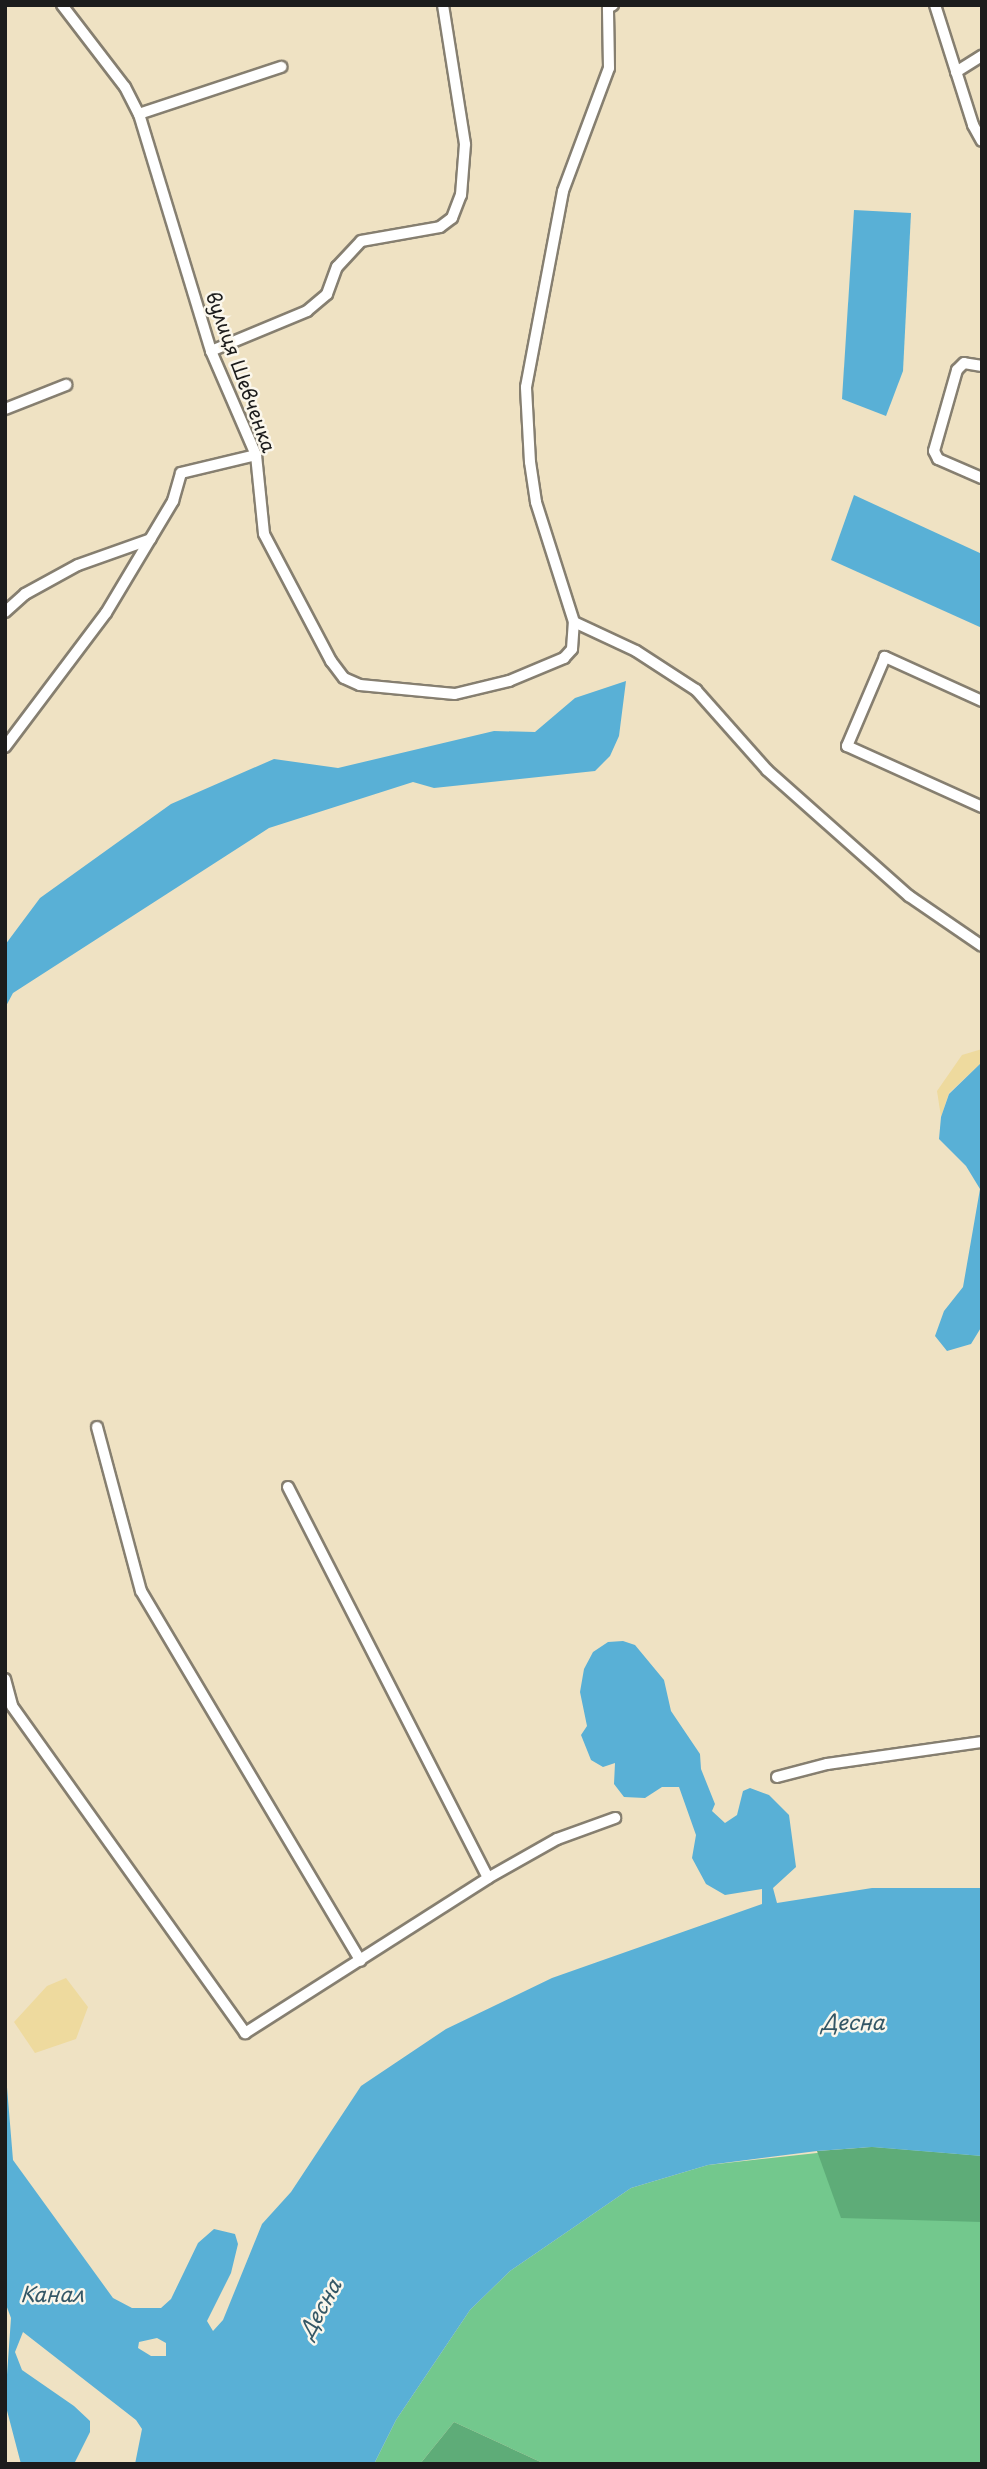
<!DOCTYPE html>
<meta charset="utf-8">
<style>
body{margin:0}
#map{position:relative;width:987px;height:2469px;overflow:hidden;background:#efe2c3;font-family:"Playpen Sans",sans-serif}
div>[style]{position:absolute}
.green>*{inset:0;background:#73c88d}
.forest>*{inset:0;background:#5eac78}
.sand>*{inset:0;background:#eeda9e}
.water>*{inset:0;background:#59b0d6}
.roads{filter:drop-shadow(2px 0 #867f70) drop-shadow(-2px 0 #867f70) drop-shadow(0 2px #867f70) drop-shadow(0 -2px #867f70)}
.minor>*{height:10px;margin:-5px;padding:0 5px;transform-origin:5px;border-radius:5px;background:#fff}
span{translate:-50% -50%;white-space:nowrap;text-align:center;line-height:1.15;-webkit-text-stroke:5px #fbf7ec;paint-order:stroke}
.street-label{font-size:19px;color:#1c1c1c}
.water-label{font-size:21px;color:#345766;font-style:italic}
.frame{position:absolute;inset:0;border:7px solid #1c1c1c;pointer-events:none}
</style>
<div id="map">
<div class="green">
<i style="clip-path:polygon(872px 2147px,982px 2156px,982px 2464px,545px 2464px,454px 2422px,420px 2464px,374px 2464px,396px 2420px,470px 2310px,510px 2271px,631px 2188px,708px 2165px)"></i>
</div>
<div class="forest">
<i style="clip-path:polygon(872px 2147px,982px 2156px,982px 2222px,841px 2218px,817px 2151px)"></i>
<i style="clip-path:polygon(454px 2422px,545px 2464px,420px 2464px)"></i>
</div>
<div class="sand">
<i style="clip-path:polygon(982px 1049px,982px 1062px,949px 1093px,941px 1117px,937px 1091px,962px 1055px)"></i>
<i style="clip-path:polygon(66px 1978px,88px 2007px,76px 2039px,35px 2053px,14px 2022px,47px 1986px)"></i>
</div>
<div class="water">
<i style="clip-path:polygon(854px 210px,911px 213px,903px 371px,886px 416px,842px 399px)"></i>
<i style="clip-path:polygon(854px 495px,982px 554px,982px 628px,831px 560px)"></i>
<i style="clip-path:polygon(626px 681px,619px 736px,610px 756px,595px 771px,434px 788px,413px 782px,269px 828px,13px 993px,5px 1008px,5px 945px,40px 898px,171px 804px,274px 759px,338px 768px,494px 731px,535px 732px,575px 698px)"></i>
<i style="clip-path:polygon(982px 1062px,982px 1326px,971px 1344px,947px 1351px,935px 1336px,944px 1311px,963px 1287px,980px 1189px,966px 1166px,939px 1139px,941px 1117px,949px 1094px)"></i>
<i style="clip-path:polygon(evenodd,623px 1641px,635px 1645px,664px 1680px,671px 1711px,700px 1754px,701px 1769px,715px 1804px,712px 1811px,725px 1823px,737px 1815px,743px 1791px,750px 1788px,769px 1795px,789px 1815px,796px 1867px,773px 1888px,777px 1903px,872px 1888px,982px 1888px,982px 2156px,872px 2147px,817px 2151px,708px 2165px,631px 2188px,510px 2271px,470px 2310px,396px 2420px,374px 2464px,135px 2464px,142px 2429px,136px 2420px,23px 2332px,15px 2352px,22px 2370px,74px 2406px,90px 2421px,90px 2432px,74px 2464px,21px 2464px,5px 2403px,11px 2318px,5px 2302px,5px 2063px,13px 2160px,113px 2298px,132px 2308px,161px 2308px,171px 2299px,198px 2243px,214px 2229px,235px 2234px,238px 2244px,231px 2273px,207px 2321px,213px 2331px,223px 2320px,262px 2224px,291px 2192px,361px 2086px,446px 2029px,552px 1978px,762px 1904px,762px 1889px,725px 1895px,706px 1884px,692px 1858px,696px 1835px,679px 1787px,662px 1787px,645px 1798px,624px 1797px,614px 1784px,615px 1763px,603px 1767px,591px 1760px,581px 1735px,587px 1726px,580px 1692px,584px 1669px,593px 1652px,608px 1642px,623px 1641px,157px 2338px,166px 2343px,166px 2356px,151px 2356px,138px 2348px,139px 2342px,157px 2338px)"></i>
</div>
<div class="roads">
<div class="minor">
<i style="left:62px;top:5px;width:103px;rotate:52.5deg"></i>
<i style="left:125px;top:87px;width:30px;rotate:63deg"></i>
<i style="left:139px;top:114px;width:248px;rotate:73.1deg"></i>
<i style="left:211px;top:351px;width:113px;rotate:66.6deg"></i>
<i style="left:256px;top:455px;width:79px;rotate:84.2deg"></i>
<i style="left:264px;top:534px;width:144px;rotate:62.2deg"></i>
<i style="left:331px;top:661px;width:21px;rotate:53deg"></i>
<i style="left:344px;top:678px;width:17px;rotate:24deg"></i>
<i style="left:360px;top:685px;width:95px;rotate:5.4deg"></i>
<i style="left:455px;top:694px;width:56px;rotate:-13.5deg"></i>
<i style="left:509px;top:681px;width:60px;rotate:-22.7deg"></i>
<i style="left:564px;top:658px;width:12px;rotate:-48deg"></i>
<i style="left:572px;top:649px;width:27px;rotate:-86deg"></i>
<i style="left:574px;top:622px;width:126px;rotate:-107.6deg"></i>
<i style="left:536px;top:502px;width:40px;rotate:-98.5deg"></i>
<i style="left:530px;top:462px;width:75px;rotate:-93.1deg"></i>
<i style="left:526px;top:387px;width:199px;rotate:-79.3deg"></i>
<i style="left:563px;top:191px;width:131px;rotate:-69.5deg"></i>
<i style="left:609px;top:68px;width:60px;rotate:-91deg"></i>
<i style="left:608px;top:8px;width:6px;rotate:-31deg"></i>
<i style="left:935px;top:5px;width:126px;rotate:72.4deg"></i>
<i style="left:973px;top:125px;width:18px;rotate:61deg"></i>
<i style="left:956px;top:72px;width:31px;rotate:-32deg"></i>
<i style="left:139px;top:114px;width:150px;rotate:-18.3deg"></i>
<i style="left:211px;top:351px;width:104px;rotate:-22.6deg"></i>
<i style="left:307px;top:311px;width:26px;rotate:-40deg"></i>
<i style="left:327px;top:294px;width:29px;rotate:-70deg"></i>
<i style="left:337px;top:267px;width:35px;rotate:-47deg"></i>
<i style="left:361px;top:241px;width:80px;rotate:-10deg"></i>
<i style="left:440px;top:227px;width:15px;rotate:-37deg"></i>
<i style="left:452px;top:218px;width:25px;rotate:-69deg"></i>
<i style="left:461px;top:195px;width:51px;rotate:-85.5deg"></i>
<i style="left:465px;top:144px;width:141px;rotate:-99deg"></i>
<i style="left:982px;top:366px;width:18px;rotate:-171deg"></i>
<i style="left:964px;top:363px;width:10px;rotate:135deg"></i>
<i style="left:957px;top:370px;width:84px;rotate:105.9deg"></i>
<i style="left:934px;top:451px;width:9px;rotate:63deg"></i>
<i style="left:938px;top:459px;width:48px;rotate:23.4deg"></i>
<i style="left:5px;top:409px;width:66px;rotate:-21.5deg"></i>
<i style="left:5px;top:612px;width:27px;rotate:-42deg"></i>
<i style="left:25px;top:594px;width:60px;rotate:-28.7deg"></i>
<i style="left:78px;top:565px;width:77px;rotate:-19.6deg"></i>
<i style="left:574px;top:622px;width:68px;rotate:25.1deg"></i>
<i style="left:636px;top:651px;width:72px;rotate:33deg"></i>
<i style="left:696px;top:690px;width:107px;rotate:48.4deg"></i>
<i style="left:767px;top:770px;width:190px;rotate:41.6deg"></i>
<i style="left:909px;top:896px;width:88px;rotate:34.4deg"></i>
<i style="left:982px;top:701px;width:107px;rotate:-155.6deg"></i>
<i style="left:885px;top:657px;width:97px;rotate:113.1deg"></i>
<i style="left:847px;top:746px;width:148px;rotate:24.3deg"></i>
<i style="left:5px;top:747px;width:168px;rotate:-53deg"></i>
<i style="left:106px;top:613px;width:131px;rotate:-59.1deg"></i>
<i style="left:173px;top:501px;width:29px;rotate:-74deg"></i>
<i style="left:181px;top:473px;width:77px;rotate:-13.5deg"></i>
<i style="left:97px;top:1427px;width:170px;rotate:75deg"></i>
<i style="left:141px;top:1591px;width:430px;rotate:59.3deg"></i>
<i style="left:288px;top:1487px;width:439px;rotate:62.9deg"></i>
<i style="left:5px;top:1679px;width:28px;rotate:75deg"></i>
<i style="left:12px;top:1706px;width:402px;rotate:54.5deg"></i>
<i style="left:245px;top:2033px;width:288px;rotate:-32.5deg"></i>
<i style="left:488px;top:1878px;width:79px;rotate:-29.5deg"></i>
<i style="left:557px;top:1839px;width:62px;rotate:-19.9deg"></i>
<i style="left:777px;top:1777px;width:52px;rotate:-14.6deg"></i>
<i style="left:827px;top:1764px;width:157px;rotate:-8.1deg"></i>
</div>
</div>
<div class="street-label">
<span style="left:241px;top:372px;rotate:70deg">вулиця Шевченка</span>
</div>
<div class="water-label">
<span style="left:853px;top:2021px">Десна</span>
<span style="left:52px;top:2293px">Канал</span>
<span style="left:319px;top:2308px;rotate:-61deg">Десна</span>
</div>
<div class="frame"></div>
</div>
